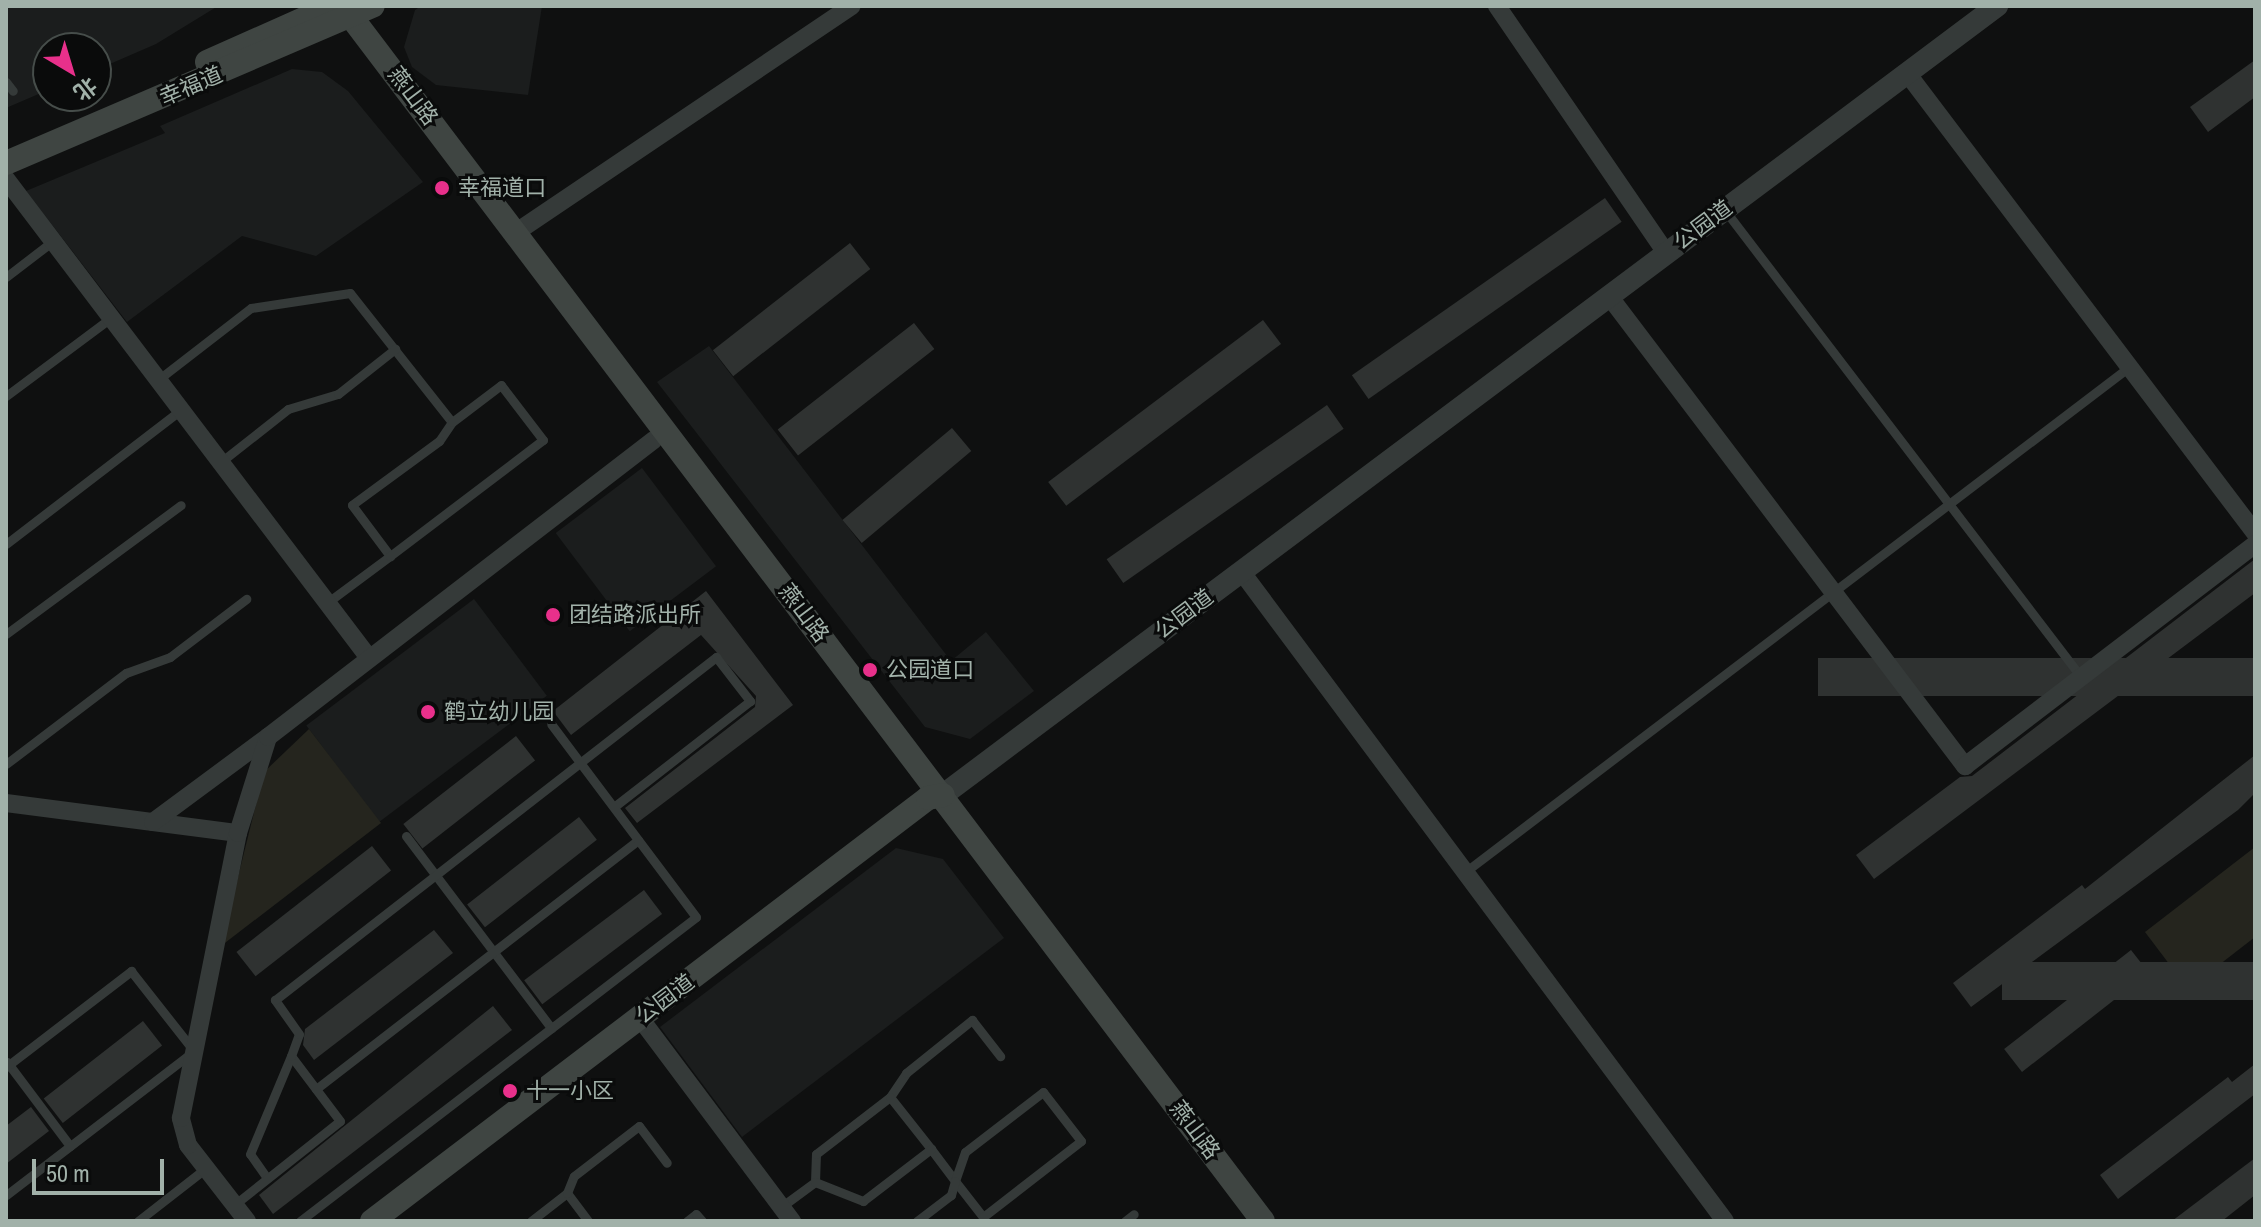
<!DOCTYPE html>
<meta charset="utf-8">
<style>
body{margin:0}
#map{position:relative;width:2261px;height:1227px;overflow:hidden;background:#0f1010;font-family:"Archivo Narrow","Noto Sans SC",sans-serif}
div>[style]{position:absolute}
.built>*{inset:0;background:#1b1d1d;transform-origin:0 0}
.green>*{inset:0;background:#25251e}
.building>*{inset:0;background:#2f3231;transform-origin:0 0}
.service>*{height:9px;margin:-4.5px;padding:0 4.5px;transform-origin:4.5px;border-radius:4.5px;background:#353a39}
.minor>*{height:18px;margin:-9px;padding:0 9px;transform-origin:9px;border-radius:9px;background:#353a39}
.tertiary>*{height:22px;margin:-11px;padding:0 11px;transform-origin:11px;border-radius:11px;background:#353a39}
.secondary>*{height:24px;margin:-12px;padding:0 12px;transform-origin:12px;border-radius:12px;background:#3f4542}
.dots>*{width:22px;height:22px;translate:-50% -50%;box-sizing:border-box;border:4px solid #0a0b0b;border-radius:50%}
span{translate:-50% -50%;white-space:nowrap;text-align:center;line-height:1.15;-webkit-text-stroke:6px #0a0b0b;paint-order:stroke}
.street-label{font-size:22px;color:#a1b1a9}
.poi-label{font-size:22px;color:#a1b1a9}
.left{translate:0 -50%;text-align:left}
.frame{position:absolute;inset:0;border:8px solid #a1b1a9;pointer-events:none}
.north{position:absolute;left:32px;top:32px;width:80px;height:80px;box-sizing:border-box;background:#0a0b0b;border:2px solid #464d4a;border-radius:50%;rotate:142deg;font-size:22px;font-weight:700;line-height:32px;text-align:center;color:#a1b1a9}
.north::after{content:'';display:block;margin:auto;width:28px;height:36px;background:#e8308b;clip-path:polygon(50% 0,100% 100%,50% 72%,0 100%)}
.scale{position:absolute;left:32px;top:1159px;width:132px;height:36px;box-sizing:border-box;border:4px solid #a1b1a9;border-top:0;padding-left:10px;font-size:24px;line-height:28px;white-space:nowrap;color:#a1b1a9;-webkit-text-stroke:6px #0a0b0b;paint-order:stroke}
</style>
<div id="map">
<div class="built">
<i style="clip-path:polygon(6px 6px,218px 6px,156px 44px,96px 70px,96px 48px,48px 48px,48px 90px,6px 108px)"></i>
<i style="clip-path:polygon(421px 6px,542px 6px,528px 95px,436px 85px,412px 67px,404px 47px,415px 10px)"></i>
<i style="clip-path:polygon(292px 69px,322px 72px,348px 91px,423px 182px,316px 256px,242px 236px,127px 322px,26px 191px,165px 133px,160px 126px)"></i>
<i style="clip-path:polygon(709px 346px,951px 661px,986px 632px,1034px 691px,970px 739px,925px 727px,657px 382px)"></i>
<i style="left:642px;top:468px;width:123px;height:108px;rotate:53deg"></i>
<i style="left:474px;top:599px;width:121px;height:210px;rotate:53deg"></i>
<i style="clip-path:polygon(896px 848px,943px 859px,1004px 938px,742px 1137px,660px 1027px)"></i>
</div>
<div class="green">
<i style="clip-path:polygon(309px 729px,381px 823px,221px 946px,264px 772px)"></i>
<i style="clip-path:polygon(2255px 847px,2255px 937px,2188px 989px,2145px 932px)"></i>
</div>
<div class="building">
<i style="clip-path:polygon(2255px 60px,2255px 97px,2208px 132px,2190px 107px)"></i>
<i style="left:1605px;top:198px;width:29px;height:309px;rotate:55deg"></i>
<i style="left:850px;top:243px;width:33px;height:174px;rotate:52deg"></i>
<i style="left:1263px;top:320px;width:30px;height:269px;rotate:53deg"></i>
<i style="left:914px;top:323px;width:33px;height:173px;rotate:52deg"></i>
<i style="left:1327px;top:405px;width:29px;height:269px;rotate:55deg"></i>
<i style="left:952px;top:428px;width:30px;height:143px;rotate:50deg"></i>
<i style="clip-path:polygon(2255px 559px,2255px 593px,1874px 879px,1856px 855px,1960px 777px,1972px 776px)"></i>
<i style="clip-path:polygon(706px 591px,793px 705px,637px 823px,625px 808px,755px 707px,756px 696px,701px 635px,571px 735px,553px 711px)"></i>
<i style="left:2255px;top:658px;width:38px;height:437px;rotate:90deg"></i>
<i style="left:516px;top:736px;width:31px;height:143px;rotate:52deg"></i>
<i style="clip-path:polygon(2255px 755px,2255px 793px,2238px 810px,1971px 1007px,1953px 983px,2082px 885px,2085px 889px)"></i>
<i style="left:579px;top:817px;width:29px;height:142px;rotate:52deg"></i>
<i style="left:372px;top:846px;width:31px;height:172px;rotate:52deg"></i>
<i style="left:644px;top:890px;width:30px;height:150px;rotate:53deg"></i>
<i style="clip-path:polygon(434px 930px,453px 953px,314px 1060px,303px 1045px,305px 1029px)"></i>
<i style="left:2131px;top:950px;width:29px;height:161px;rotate:52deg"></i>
<i style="left:2255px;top:962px;width:38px;height:253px;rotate:90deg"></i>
<i style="clip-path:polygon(493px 1006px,512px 1030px,273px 1214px,259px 1195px)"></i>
<i style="left:143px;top:1021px;width:31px;height:126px;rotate:52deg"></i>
<i style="clip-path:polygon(2255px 1064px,2255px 1094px,2118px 1199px,2100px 1175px,2228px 1077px,2232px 1082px)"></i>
<i style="clip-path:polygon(31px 1107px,49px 1131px,6px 1164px,6px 1126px)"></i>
<i style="clip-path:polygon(2255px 1158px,2255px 1195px,2222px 1221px,2172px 1221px)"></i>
</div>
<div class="service">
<i style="left:6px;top:82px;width:11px;rotate:52deg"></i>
<i style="left:1724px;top:209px;width:589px;rotate:52.66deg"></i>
<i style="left:6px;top:277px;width:59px;rotate:-37.5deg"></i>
<i style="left:159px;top:379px;width:116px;rotate:-37.7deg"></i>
<i style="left:251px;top:308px;width:100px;rotate:-8.6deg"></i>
<i style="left:350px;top:293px;width:164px;rotate:51.7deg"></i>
<i style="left:452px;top:422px;width:23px;rotate:124deg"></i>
<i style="left:439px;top:441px;width:108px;rotate:143.7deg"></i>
<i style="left:352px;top:505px;width:64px;rotate:53.3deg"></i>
<i style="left:390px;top:556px;width:77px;rotate:143.4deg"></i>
<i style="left:6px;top:396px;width:132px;rotate:-36.7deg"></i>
<i style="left:222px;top:461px;width:84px;rotate:-38.2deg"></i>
<i style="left:288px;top:409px;width:52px;rotate:-16.7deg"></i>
<i style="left:338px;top:394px;width:73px;rotate:-38.3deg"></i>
<i style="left:6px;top:544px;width:222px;rotate:-37.5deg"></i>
<i style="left:390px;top:556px;width:192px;rotate:-37.2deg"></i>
<i style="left:543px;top:440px;width:69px;rotate:-127.4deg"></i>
<i style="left:501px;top:385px;width:61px;rotate:142.9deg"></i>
<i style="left:6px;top:634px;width:217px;rotate:-36.4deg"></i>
<i style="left:6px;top:764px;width:151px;rotate:-37.2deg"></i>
<i style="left:126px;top:673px;width:47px;rotate:-20deg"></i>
<i style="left:170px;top:657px;width:96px;rotate:-37.3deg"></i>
<i style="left:406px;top:836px;width:241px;rotate:52.9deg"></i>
<i style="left:1465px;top:872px;width:834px;rotate:-37.25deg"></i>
<i style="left:7px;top:1062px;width:105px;rotate:53.1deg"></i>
<i style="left:6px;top:1067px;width:158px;rotate:-37.5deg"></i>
<i style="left:131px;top:971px;width:102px;rotate:51.8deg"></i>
<i style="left:194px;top:1051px;width:237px;rotate:142.5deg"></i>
<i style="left:316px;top:1089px;width:407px;rotate:-37.7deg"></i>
<i style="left:890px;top:1097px;width:29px;rotate:-56deg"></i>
<i style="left:906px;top:1073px;width:85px;rotate:-38.8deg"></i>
<i style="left:972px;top:1020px;width:46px;rotate:52.1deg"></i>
<i style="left:267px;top:1178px;width:29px;rotate:-125deg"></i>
<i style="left:250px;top:1154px;width:106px;rotate:-67.3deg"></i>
<i style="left:815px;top:1182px;width:28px;rotate:-88deg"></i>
<i style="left:816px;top:1154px;width:93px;rotate:-37.6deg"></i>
<i style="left:890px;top:1097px;width:66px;rotate:51.7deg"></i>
<i style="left:931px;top:1149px;width:40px;rotate:53deg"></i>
<i style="left:955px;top:1181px;width:46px;rotate:52.1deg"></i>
<i style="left:983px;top:1217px;width:124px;rotate:-37.8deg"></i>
<i style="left:1081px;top:1141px;width:62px;rotate:-127.8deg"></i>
<i style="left:1043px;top:1092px;width:98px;rotate:142.4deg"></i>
<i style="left:965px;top:1152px;width:31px;rotate:109deg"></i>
<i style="left:955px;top:1181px;width:15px;rotate:106deg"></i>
<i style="left:951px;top:1195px;width:43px;rotate:142.6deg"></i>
<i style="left:567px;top:1193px;width:35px;rotate:53deg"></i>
<i style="left:234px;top:1205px;width:135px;rotate:-38.4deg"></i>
<i style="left:340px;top:1121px;width:81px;rotate:-127deg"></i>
<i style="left:291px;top:1056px;width:23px;rotate:-70deg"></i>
<i style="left:299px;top:1034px;width:42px;rotate:-125.2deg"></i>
<i style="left:275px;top:1000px;width:559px;rotate:-37.87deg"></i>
<i style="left:716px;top:657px;width:56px;rotate:52.3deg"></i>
<i style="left:750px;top:701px;width:172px;rotate:142.1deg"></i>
<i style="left:781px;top:1207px;width:42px;rotate:-36.3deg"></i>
<i style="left:815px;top:1182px;width:52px;rotate:21.6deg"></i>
<i style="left:863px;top:1201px;width:86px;rotate:-37.4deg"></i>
<i style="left:138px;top:1221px;width:86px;rotate:-37.9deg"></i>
<i style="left:300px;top:1221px;width:499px;rotate:-37.5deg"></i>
<i style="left:696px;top:917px;width:241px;rotate:-126.9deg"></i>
<i style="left:531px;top:1221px;width:46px;rotate:-37.9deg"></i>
<i style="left:567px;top:1193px;width:18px;rotate:-68deg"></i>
<i style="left:574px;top:1176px;width:82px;rotate:-37.6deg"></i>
<i style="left:639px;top:1126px;width:46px;rotate:52.9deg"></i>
<i style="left:687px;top:1221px;width:11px;rotate:-38deg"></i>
<i style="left:696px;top:1214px;width:9px;rotate:49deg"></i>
<i style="left:1125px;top:1221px;width:11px;rotate:-38deg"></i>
</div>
<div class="minor">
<i style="left:1497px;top:6px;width:299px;rotate:55.6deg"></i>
<i style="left:1907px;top:73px;width:577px;rotate:52.89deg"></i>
<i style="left:6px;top:179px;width:601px;rotate:52.84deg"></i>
<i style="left:515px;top:233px;width:406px;rotate:-34deg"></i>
<i style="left:1609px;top:296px;width:590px;rotate:52.86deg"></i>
<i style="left:1965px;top:766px;width:365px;rotate:-37.4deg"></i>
<i style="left:1241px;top:571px;width:810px;rotate:53.33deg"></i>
<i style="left:6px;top:803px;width:234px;rotate:7.4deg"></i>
<i style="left:153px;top:822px;width:143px;rotate:-36.5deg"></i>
<i style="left:640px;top:1018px;width:254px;rotate:53.2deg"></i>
<i style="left:247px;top:1221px;width:96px;rotate:-127.8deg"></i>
<i style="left:188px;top:1145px;width:28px;rotate:-105deg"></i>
<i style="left:181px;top:1118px;width:291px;rotate:-78.7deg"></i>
<i style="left:238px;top:833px;width:101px;rotate:-72.6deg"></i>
<i style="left:268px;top:737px;width:487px;rotate:-37.6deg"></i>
</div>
<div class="tertiary">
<i style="left:943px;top:795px;width:1317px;rotate:-36.82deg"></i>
</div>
<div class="secondary">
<i style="left:343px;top:6px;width:1524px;rotate:52.87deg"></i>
<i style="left:207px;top:62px;width:138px;rotate:-24deg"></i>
<i style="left:6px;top:163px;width:399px;rotate:-23.2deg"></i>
<i style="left:372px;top:1221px;width:699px;rotate:-37.26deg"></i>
<i style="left:928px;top:798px;width:15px;rotate:-11deg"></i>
</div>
<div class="dots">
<i style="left:442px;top:188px;background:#e8308b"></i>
<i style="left:553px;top:615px;background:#e8308b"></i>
<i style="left:870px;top:670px;background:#e8308b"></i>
<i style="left:428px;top:712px;background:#e8308b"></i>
<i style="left:510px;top:1091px;background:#e8308b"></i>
</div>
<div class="street-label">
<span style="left:191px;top:86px;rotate:-23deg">幸福道</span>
<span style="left:413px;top:96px;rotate:53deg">燕山路</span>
<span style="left:1703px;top:225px;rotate:-37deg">公园道</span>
<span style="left:804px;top:613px;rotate:53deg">燕山路</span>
<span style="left:1184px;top:614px;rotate:-37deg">公园道</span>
<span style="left:665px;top:999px;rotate:-37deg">公园道</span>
<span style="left:1195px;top:1130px;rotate:53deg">燕山路</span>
</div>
<div class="poi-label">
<span class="left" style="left:458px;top:188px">幸福道口</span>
<span class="left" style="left:569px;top:615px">团结路派出所</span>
<span class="left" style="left:886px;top:670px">公园道口</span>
<span class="left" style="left:444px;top:712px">鹤立幼儿园</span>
<span class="left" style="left:526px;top:1091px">十一小区</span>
</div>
<div class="frame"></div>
<div class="north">北</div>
<div class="scale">50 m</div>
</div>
